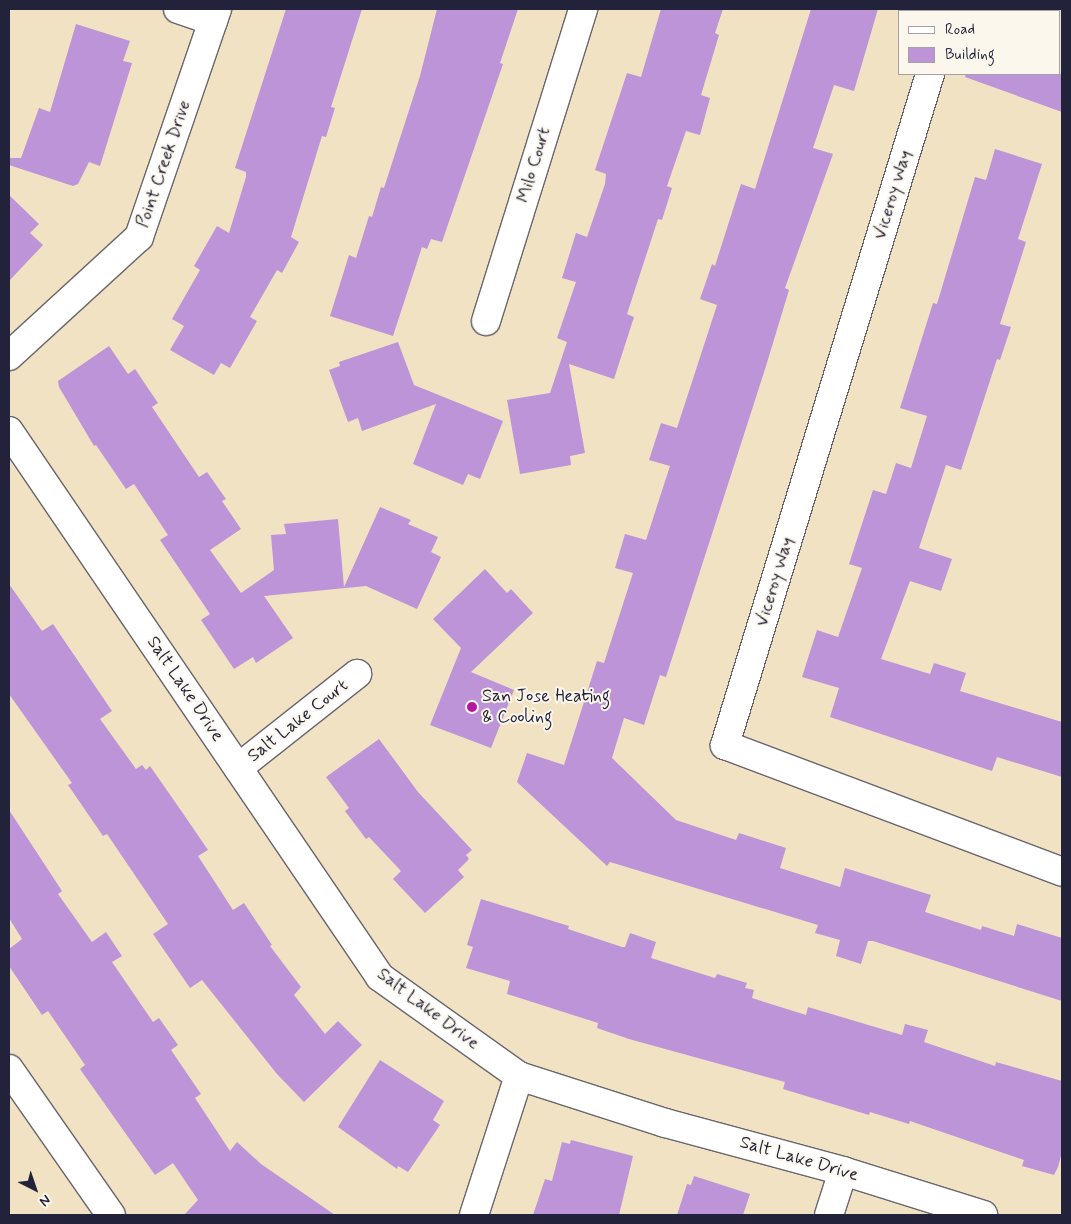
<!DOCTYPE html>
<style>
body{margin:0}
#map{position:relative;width:1071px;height:1224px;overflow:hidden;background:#f1e2c4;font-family:Mynerve,sans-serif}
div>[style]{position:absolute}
.building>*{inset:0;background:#bc94d7}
.roads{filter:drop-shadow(1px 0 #6a656b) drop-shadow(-1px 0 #6a656b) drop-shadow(0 1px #6a656b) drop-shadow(0 -1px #6a656b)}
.minor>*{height:28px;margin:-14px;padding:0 14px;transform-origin:14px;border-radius:14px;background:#fff}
.dots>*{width:14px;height:14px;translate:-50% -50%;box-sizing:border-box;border:2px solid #fbf7ec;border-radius:50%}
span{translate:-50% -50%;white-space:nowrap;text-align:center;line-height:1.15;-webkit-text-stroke:4px #fbf7ec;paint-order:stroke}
.street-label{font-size:18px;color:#22223b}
.poi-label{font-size:18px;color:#22223b}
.left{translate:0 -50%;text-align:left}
.frame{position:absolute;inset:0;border:10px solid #22223b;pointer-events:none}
.legend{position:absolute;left:898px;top:10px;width:162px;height:65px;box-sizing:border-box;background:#fbf7ec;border:1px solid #a4a2a5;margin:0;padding:6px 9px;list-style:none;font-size:15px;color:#22223b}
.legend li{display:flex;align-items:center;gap:10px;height:25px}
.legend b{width:25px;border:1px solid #a4a2a5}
.north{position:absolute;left:10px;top:1164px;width:50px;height:50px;-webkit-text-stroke:4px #fbf7ec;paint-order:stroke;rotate:139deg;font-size:14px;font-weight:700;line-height:20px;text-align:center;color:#22223b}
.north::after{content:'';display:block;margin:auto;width:18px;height:22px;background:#22223b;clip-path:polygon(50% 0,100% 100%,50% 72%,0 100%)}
</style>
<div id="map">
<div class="building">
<i style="clip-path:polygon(286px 9px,362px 9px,331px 107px,335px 108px,326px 137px,322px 136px,291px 237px,299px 242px,282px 273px,277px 270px,250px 317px,257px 321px,230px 368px,221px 363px,214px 375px,170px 350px,184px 326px,172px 319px,200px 270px,194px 266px,217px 226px,229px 233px,246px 177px,246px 172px,235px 168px)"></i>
<i style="clip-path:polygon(437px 9px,518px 9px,500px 63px,503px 64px,442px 242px,431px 239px,427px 249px,422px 247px,393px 336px,330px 316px,349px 255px,356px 258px,369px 216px,372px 217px,381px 187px,384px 188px,420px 76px)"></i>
<i style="clip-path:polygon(661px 9px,723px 9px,715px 33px,719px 35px,701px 95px,710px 98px,700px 135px,686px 131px,667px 186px,672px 188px,662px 220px,658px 219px,627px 314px,634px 317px,614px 379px,569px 364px,585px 453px,570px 456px,571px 465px,520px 474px,507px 400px,550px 393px,567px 342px,557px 338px,576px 282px,562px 278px,576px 233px,587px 237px,605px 184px,606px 174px,595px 170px,627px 73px,641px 77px)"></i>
<i style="clip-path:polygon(811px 9px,878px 9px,854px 91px,834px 85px,813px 148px,833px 154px,785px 288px,789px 290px,766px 366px,666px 677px,660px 675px,644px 725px,624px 718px,612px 758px,676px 820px,736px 840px,739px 833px,786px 848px,780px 868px,840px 887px,845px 868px,931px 895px,925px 912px,981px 930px,982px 926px,1014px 936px,1017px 924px,1062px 938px,1062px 1001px,873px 941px,868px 941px,861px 964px,836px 956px,840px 940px,815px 933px,818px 925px,610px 862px,607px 866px,517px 782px,527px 753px,564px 765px,597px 661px,604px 663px,633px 573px,615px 568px,625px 534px,646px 540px,670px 466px,649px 460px,661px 423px,677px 428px,717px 305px,700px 299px,712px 264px,715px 266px,741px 184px,755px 189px)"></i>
<i style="clip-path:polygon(76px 24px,130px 41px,123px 61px,132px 63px,100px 166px,89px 162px,78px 184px,73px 186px,9px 165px,9px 158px,21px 158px,39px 108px,50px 112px)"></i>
<i style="clip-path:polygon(966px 74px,1062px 74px,1062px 112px,965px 77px)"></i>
<i style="clip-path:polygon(995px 149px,1042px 164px,1018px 239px,1026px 242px,1000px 324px,1011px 327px,1000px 360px,997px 359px,961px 470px,946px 465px,919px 548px,952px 559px,941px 591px,910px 581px,881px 659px,930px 674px,934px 663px,966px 673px,960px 691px,1062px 722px,1062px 777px,997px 757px,992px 771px,830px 717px,839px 688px,802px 677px,817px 630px,838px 637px,862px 568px,849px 564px,873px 490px,886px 494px,896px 463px,911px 468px,927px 416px,900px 408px,933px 303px,937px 304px,975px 177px,986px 180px)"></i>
<i style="clip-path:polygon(9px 195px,39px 224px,30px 233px,43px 245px,9px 281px)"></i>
<i style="clip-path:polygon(398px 342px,414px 385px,503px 421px,480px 479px,468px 474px,463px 485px,413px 464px,436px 404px,362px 431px,358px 418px,348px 422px,329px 370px,340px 366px,339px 362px)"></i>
<i style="clip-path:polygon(109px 346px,128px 374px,135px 369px,158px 403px,152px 407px,199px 477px,207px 472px,226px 499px,222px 501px,241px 529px,210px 550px,241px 593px,274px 570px,271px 535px,286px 534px,284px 524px,338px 519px,344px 587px,380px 507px,411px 520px,408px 524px,438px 537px,431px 552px,441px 557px,417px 609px,366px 586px,264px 596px,293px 638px,256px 663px,253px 657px,234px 669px,201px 620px,210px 614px,160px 540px,168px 535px,134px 484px,126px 489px,96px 445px,94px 446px,59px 387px,58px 381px)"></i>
<i style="clip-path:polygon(485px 569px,507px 593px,511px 589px,533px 613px,471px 672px,514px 690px,491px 748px,430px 725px,461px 648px,433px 619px)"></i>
<i style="clip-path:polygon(9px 584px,42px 631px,53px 624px,112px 711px,100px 719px,136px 769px,142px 765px,146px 770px,150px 766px,182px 812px,208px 850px,198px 856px,233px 910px,244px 903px,272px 945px,270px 946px,301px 987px,294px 995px,325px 1034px,338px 1021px,362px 1045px,304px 1102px,277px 1074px,202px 980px,190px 988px,153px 934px,168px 924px,107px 834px,103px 836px,68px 785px,72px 783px,9px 694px)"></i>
<i style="clip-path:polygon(379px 739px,418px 792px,472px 850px,466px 855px,469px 859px,458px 870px,464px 877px,425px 913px,393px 879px,401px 871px,369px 837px,366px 839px,345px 811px,349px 808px,326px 777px)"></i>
<i style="clip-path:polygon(9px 810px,62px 891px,58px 894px,92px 942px,106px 932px,122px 956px,112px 962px,153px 1022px,159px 1018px,178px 1045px,171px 1050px,201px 1094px,195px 1098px,230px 1151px,237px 1142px,261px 1164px,335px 1215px,184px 1215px,198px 1200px,173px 1163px,155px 1175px,80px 1069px,85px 1065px,48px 1011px,42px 1015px,9px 966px,9px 949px,22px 939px,9px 918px)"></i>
<i style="clip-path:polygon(481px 899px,569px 926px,568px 929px,622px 947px,625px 947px,630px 933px,656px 942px,651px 958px,715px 978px,717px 974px,747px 983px,745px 988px,754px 990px,752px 998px,806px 1015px,808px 1007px,902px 1035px,905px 1024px,928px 1030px,924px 1042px,995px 1066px,996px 1062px,1062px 1081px,1062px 1152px,1058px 1167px,1054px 1175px,1022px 1166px,1024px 1160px,910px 1121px,909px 1124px,870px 1112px,869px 1115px,783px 1089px,785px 1082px,629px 1039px,597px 1028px,598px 1023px,507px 994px,510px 981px,466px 968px,473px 947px,467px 945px)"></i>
<i style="clip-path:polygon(380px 1060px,444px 1101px,433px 1120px,440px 1125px,408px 1172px,398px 1166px,397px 1169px,338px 1127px)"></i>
<i style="clip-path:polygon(571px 1140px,633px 1156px,619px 1215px,533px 1215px,545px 1179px,552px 1181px,562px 1142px,570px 1144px)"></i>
<i style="clip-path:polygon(694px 1176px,750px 1194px,743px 1215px,677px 1215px,687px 1184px,691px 1185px)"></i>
</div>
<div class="roads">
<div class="minor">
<i style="left:178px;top:9px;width:37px;rotate:19deg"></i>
<i style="left:949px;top:11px;width:2px;rotate:-63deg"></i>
<i style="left:930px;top:74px;width:702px;rotate:106.99deg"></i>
<i style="left:725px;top:745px;width:360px;rotate:20.6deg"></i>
<i style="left:486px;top:321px;width:327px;rotate:-72.7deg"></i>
<i style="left:9px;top:356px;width:176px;rotate:-42.5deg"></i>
<i style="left:139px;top:237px;width:241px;rotate:-71.1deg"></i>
<i style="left:9px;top:431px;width:660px;rotate:55.8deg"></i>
<i style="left:380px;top:977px;width:171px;rotate:35.5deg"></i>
<i style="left:519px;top:1076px;width:153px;rotate:17.8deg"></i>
<i style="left:665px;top:1123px;width:184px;rotate:15.1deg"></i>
<i style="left:843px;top:1171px;width:147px;rotate:17.4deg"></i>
<i style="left:238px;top:768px;width:152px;rotate:-38.3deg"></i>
<i style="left:9px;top:1069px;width:178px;rotate:55.1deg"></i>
<i style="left:474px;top:1215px;width:146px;rotate:-72.1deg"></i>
<i style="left:829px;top:1215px;width:46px;rotate:-72.3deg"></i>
</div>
</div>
<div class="dots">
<i style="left:472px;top:707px;background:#b5179e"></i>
</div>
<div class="street-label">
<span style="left:164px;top:164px;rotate:-71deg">Point Creek Drive</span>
<span style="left:534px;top:165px;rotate:-73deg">Milo Court</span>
<span style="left:893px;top:195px;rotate:-73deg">Viceroy Way</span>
<span style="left:775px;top:582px;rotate:-73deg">Viceroy Way</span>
<span style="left:185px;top:689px;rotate:56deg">Salt Lake Drive</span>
<span style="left:298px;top:721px;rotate:-38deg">Salt Lake Court</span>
<span style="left:428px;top:1009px;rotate:37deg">Salt Lake Drive</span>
<span style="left:799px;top:1159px;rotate:16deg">Salt Lake Drive</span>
</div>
<div class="poi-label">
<span class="left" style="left:482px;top:707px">San Jose Heating<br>&amp; Cooling</span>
</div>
<div class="frame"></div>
<ul class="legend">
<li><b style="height:6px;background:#fff"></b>Road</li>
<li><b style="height:14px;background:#bc94d7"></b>Building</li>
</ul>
<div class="north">N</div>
</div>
